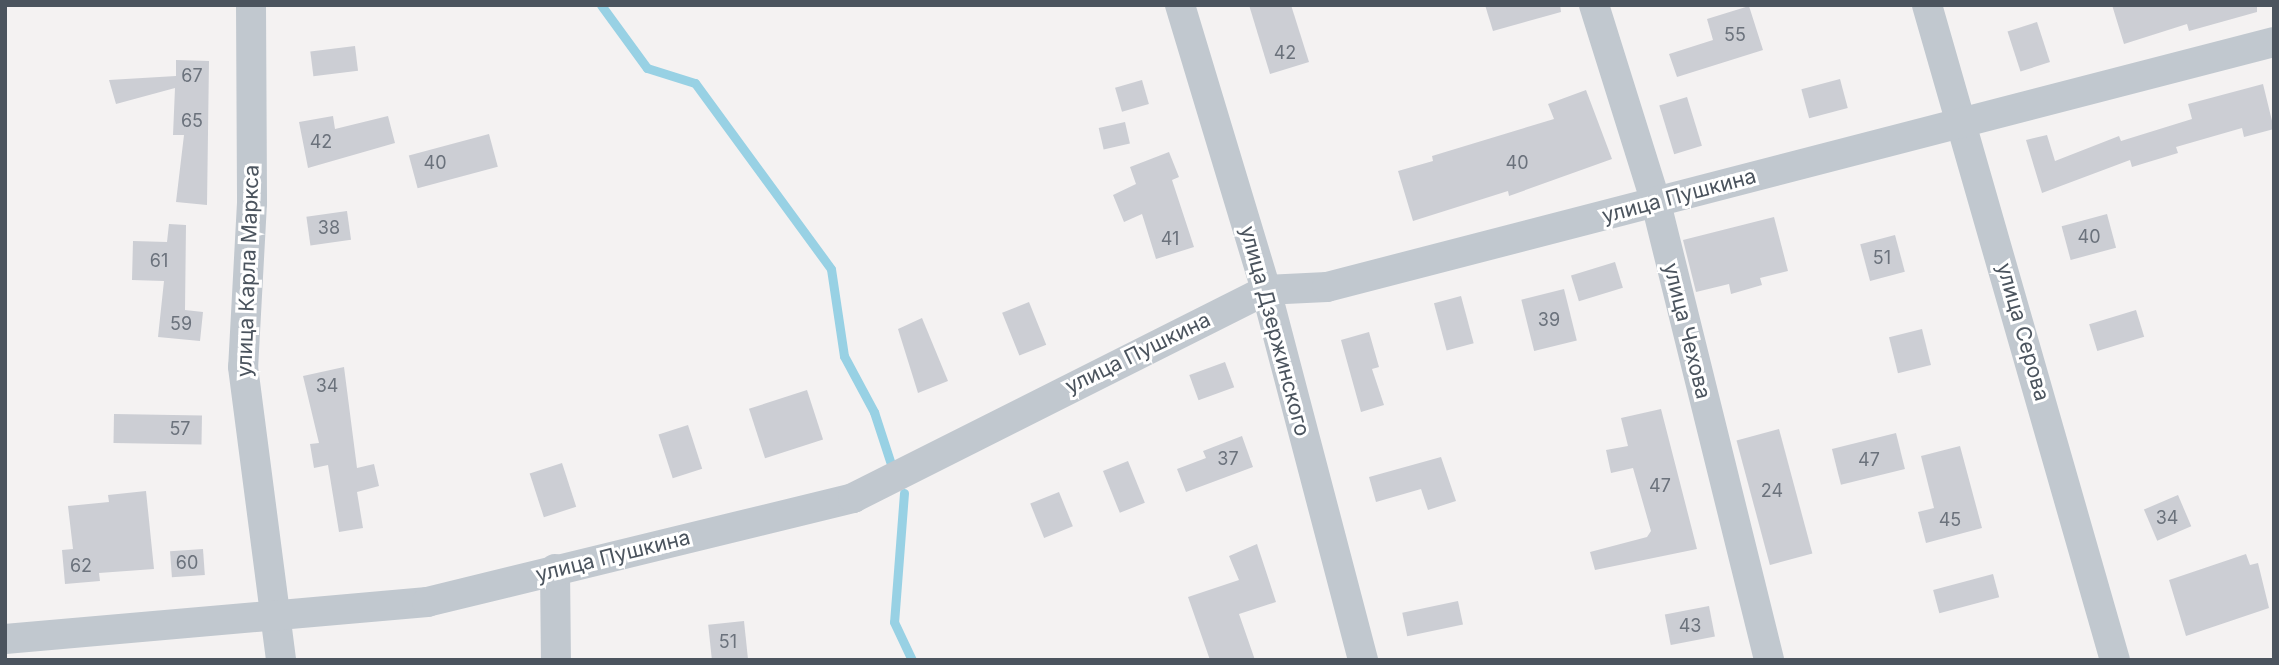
<!DOCTYPE html>
<meta charset="utf-8">
<style>
body{margin:0}
#map{position:relative;width:2279px;height:665px;overflow:hidden;background:#f4f2f2;font-family:Inter,sans-serif}
div>[style]{position:absolute}
.stream>*{height:9px;margin:-4.5px;padding:0 4.5px;transform-origin:4.5px;border-radius:4.5px;background:#98d1e4}
.building>*{inset:0;background:#ccced4;transform-origin:0 0}
.minor>*{height:30px;margin:-15px;padding:0 15px;transform-origin:15px;border-radius:15px;background:#c1c8cf}
span{translate:-50% -50%;white-space:nowrap;text-align:center;line-height:1.15;-webkit-text-stroke:6px #fff;paint-order:stroke}
.number-label{font-size:18px;color:#6b727c}
.number-label span{-webkit-text-stroke-width:0}
.street-label{font-size:21px;color:#4b545e}
.frame{position:absolute;inset:0;border:7px solid #4b545e;pointer-events:none}
</style>
<div id="map">
<div class="stream">
<i style="left:601px;top:5px;width:78px;rotate:53.9deg"></i>
<i style="left:647px;top:68px;width:50px;rotate:17.4deg"></i>
<i style="left:695px;top:83px;width:230px;rotate:53.8deg"></i>
<i style="left:831px;top:269px;width:88px;rotate:81.5deg"></i>
<i style="left:844px;top:356px;width:64px;rotate:61.8deg"></i>
<i style="left:874px;top:412px;width:55px;rotate:71.9deg"></i>
<i style="left:904px;top:493px;width:129px;rotate:94.4deg"></i>
<i style="left:894px;top:622px;width:42px;rotate:64.7deg"></i>
</div>
<div class="building">
<i style="clip-path:polygon(1249px 5px,1291px 5px,1309px 62px,1270px 74px)"></i>
<i style="clip-path:polygon(1485px 5px,1560px 5px,1561px 12px,1493px 31px)"></i>
<i style="clip-path:polygon(2112px 5px,2257px 5px,2257px 12px,2189px 31px,2187px 24px,2124px 44px)"></i>
<i style="clip-path:polygon(1749px 6px,1763px 50px,1677px 77px,1669px 54px,1713px 40px,1707px 19px)"></i>
<i style="left:2037px;top:22px;width:42px;height:31px;rotate:72deg"></i>
<i style="left:355px;top:46px;width:25px;height:45px;rotate:83deg"></i>
<i style="clip-path:polygon(176px 60px,209px 61px,207px 205px,176px 202px,184px 135px,173px 135px,175px 88px,116px 104px,109px 80px,176px 76px)"></i>
<i style="left:1840px;top:79px;width:30px;height:40px;rotate:75deg"></i>
<i style="left:1142px;top:80px;width:25px;height:28px;rotate:74deg"></i>
<i style="clip-path:polygon(2263px 84px,2274px 129px,2244px 137px,2242px 128px,2176px 147px,2178px 153px,2132px 167px,2130px 160px,2042px 193px,2026px 140px,2047px 135px,2055px 161px,2119px 136px,2121px 141px,2192px 119px,2188px 104px)"></i>
<i style="clip-path:polygon(1586px 90px,1612px 159px,1509px 196px,1508px 191px,1413px 221px,1398px 171px,1433px 161px,1432px 156px,1554px 119px,1548px 104px)"></i>
<i style="left:1687px;top:97px;width:51px;height:29px;rotate:73deg"></i>
<i style="clip-path:polygon(333px 116px,335px 129px,388px 116px,395px 143px,308px 168px,299px 122px)"></i>
<i style="left:1125px;top:122px;width:22px;height:27px;rotate:77deg"></i>
<i style="left:489px;top:134px;width:34px;height:83px;rotate:75deg"></i>
<i style="clip-path:polygon(1169px 152px,1179px 177px,1172px 180px,1194px 247px,1156px 259px,1142px 214px,1124px 222px,1113px 195px,1136px 184px,1130px 167px)"></i>
<i style="left:347px;top:211px;width:29px;height:41px;rotate:82deg"></i>
<i style="left:2107px;top:214px;width:35px;height:47px;rotate:75deg"></i>
<i style="clip-path:polygon(1774px 217px,1788px 271px,1760px 278px,1762px 285px,1731px 294px,1729px 284px,1696px 292px,1683px 240px)"></i>
<i style="clip-path:polygon(169px 224px,186px 225px,185px 310px,203px 312px,200px 341px,158px 337px,164px 281px,132px 280px,133px 241px,167px 242px)"></i>
<i style="left:1895px;top:235px;width:38px;height:36px;rotate:75deg"></i>
<i style="left:1615px;top:262px;width:27px;height:46px;rotate:73deg"></i>
<i style="left:1564px;top:289px;width:53px;height:44px;rotate:76deg"></i>
<i style="left:1461px;top:296px;width:49px;height:28px;rotate:75deg"></i>
<i style="left:1029px;top:302px;width:46px;height:29px;rotate:68deg"></i>
<i style="left:2136px;top:310px;width:28px;height:49px;rotate:73deg"></i>
<i style="clip-path:polygon(922px 318px,948px 381px,918px 393px,898px 329px)"></i>
<i style="left:1922px;top:329px;width:37px;height:34px;rotate:76deg"></i>
<i style="clip-path:polygon(1369px 332px,1379px 367px,1372px 369px,1384px 405px,1361px 412px,1341px 340px)"></i>
<i style="left:1225px;top:362px;width:27px;height:38px;rotate:70deg"></i>
<i style="clip-path:polygon(344px 367px,357px 468px,374px 464px,379px 486px,357px 492px,363px 528px,339px 532px,328px 465px,314px 468px,310px 444px,319px 443px,303px 376px)"></i>
<i style="left:807px;top:390px;width:52px;height:61px;rotate:72deg"></i>
<i style="clip-path:polygon(1661px 409px,1697px 549px,1595px 570px,1590px 552px,1647px 537px,1651px 531px,1633px 468px,1611px 473px,1606px 450px,1628px 446px,1621px 418px)"></i>
<i style="left:114px;top:414px;width:88px;height:29px;rotate:1deg"></i>
<i style="left:688px;top:425px;width:46px;height:31px;rotate:72deg"></i>
<i style="left:1779px;top:429px;width:129px;height:44px;rotate:75deg"></i>
<i style="left:1896px;top:433px;width:37px;height:66px;rotate:76deg"></i>
<i style="clip-path:polygon(1242px 436px,1253px 467px,1186px 492px,1177px 469px,1206px 458px,1203px 451px)"></i>
<i style="clip-path:polygon(1960px 446px,1982px 528px,1926px 543px,1918px 512px,1934px 508px,1921px 456px)"></i>
<i style="clip-path:polygon(1441px 457px,1456px 501px,1428px 510px,1421px 489px,1376px 502px,1369px 477px)"></i>
<i style="left:1128px;top:461px;width:45px;height:27px;rotate:68deg"></i>
<i style="left:562px;top:463px;width:46px;height:34px;rotate:72deg"></i>
<i style="clip-path:polygon(146px 491px,154px 569px,99px 573px,100px 581px,65px 584px,62px 550px,73px 549px,68px 506px,109px 502px,108px 495px)"></i>
<i style="left:1059px;top:492px;width:37px;height:31px;rotate:68deg"></i>
<i style="left:2178px;top:495px;width:34px;height:37px;rotate:67deg"></i>
<i style="clip-path:polygon(1257px 544px,1276px 602px,1239px 614px,1255px 660px,1210px 660px,1188px 597px,1239px 580px,1229px 556px)"></i>
<i style="left:203px;top:549px;width:26px;height:33px;rotate:86deg"></i>
<i style="clip-path:polygon(2246px 554px,2250px 565px,2258px 563px,2269px 608px,2186px 636px,2169px 580px)"></i>
<i style="left:1993px;top:574px;width:24px;height:62px;rotate:75deg"></i>
<i style="left:1458px;top:601px;width:24px;height:57px;rotate:78deg"></i>
<i style="left:1709px;top:606px;width:31px;height:45px;rotate:79deg"></i>
<i style="left:744px;top:621px;width:39px;height:36px;rotate:84deg"></i>
</div>
<div class="minor">
<i style="left:251px;top:5px;width:198px;rotate:89.7deg"></i>
<i style="left:252px;top:203px;width:164px;rotate:93.1deg"></i>
<i style="left:243px;top:367px;width:295px;rotate:82.6deg"></i>
<i style="left:1180px;top:5px;width:298px;rotate:73.2deg"></i>
<i style="left:1266px;top:290px;width:383px;rotate:75.3deg"></i>
<i style="left:1594px;top:5px;width:207px;rotate:72.6deg"></i>
<i style="left:1656px;top:203px;width:471px;rotate:76.1deg"></i>
<i style="left:1927px;top:5px;width:681px;rotate:73.99deg"></i>
<i style="left:555px;top:569px;width:91px;rotate:89.4deg"></i>
<i style="left:5px;top:639px;width:424px;rotate:-5deg"></i>
<i style="left:427px;top:602px;width:439px;rotate:-13.7deg"></i>
<i style="left:853px;top:498px;width:462px;rotate:-26.7deg"></i>
<i style="left:1266px;top:290px;width:61px;rotate:-2.8deg"></i>
<i style="left:1327px;top:287px;width:978px;rotate:-14.51deg"></i>
</div>
<div class="number-label">
<span style="left:1735px;top:35px">55</span>
<span style="left:1285px;top:53px">42</span>
<span style="left:192px;top:76px">67</span>
<span style="left:192px;top:121px">65</span>
<span style="left:321px;top:142px">42</span>
<span style="left:435px;top:163px">40</span>
<span style="left:1517px;top:163px">40</span>
<span style="left:329px;top:228px">38</span>
<span style="left:2089px;top:237px">40</span>
<span style="left:1170px;top:239px">41</span>
<span style="left:1882px;top:258px">51</span>
<span style="left:159px;top:261px">61</span>
<span style="left:1549px;top:320px">39</span>
<span style="left:181px;top:324px">59</span>
<span style="left:327px;top:386px">34</span>
<span style="left:180px;top:429px">57</span>
<span style="left:1228px;top:459px">37</span>
<span style="left:1869px;top:460px">47</span>
<span style="left:1660px;top:486px">47</span>
<span style="left:1772px;top:491px">24</span>
<span style="left:2167px;top:518px">34</span>
<span style="left:1950px;top:520px">45</span>
<span style="left:187px;top:563px">60</span>
<span style="left:81px;top:566px">62</span>
<span style="left:1690px;top:626px">43</span>
<span style="left:728px;top:642px">51</span>
</div>
<div class="street-label">
<span style="left:1679px;top:196px;rotate:-15deg">улица Пушкина</span>
<span style="left:248px;top:271px;rotate:-88deg">улица Карла Маркса</span>
<span style="left:1275px;top:331px;rotate:75deg">улица Дзержинского</span>
<span style="left:1687px;top:331px;rotate:76deg">улица Чехова</span>
<span style="left:2023px;top:332px;rotate:74deg">улица Серова</span>
<span style="left:1138px;top:353px;rotate:-26deg">улица Пушкина</span>
<span style="left:613px;top:556px;rotate:-14deg">улица Пушкина</span>
</div>
<div class="frame"></div>
</div>
